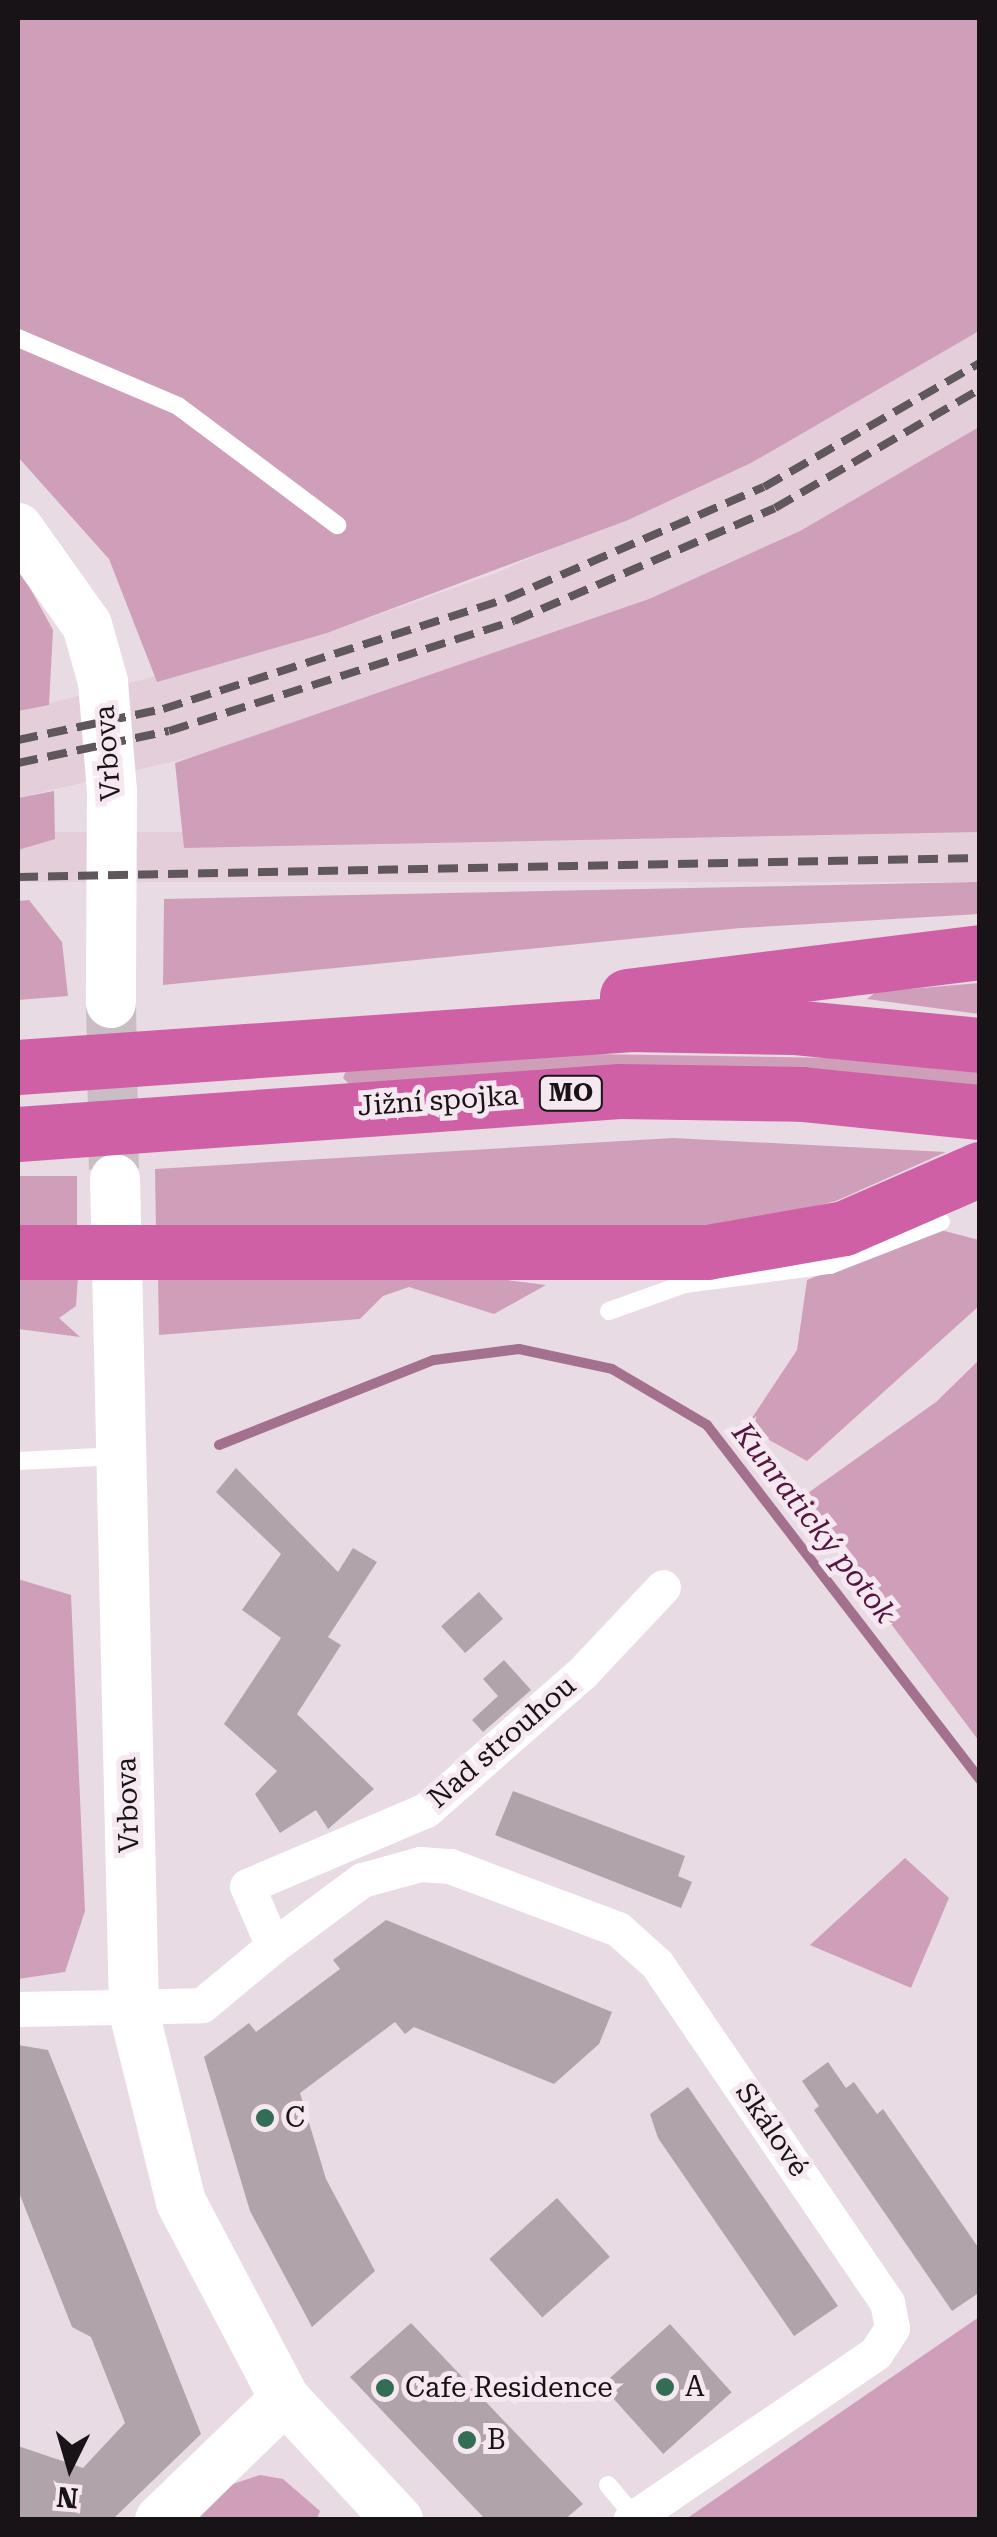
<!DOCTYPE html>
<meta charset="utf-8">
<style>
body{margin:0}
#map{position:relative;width:997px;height:2537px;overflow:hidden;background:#e9dbe3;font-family:"Roboto Serif",serif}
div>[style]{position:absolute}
.built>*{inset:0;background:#e3ced9;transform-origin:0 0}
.green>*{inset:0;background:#cf9fba;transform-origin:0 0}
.stream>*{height:10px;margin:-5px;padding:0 5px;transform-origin:5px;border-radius:5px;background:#a3718d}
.building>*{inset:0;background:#b0a3a9;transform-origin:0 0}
.secondary-tunnel>*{height:50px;margin-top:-25px;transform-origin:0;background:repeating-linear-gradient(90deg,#cabdc4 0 50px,transparent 0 75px)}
.lane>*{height:18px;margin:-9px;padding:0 9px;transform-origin:9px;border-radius:9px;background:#fff}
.street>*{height:35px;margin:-17.5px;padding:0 17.5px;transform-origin:17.5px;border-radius:17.5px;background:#fff}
.secondary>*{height:50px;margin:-25px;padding:0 25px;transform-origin:25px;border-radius:25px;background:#fff}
.highway>*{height:55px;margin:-27.5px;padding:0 27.5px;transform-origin:27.5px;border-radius:27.5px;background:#d060a6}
.rail>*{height:8px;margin-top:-4px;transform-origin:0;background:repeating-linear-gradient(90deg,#60575c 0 20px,transparent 0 30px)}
.dots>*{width:28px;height:28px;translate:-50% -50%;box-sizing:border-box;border:5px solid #f6e8f0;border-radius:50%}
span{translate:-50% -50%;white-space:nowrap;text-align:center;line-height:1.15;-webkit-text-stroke:10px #f6e8f0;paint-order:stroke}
.shield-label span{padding:2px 8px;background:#f6e8f0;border:2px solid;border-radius:8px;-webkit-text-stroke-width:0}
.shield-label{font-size:25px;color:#181316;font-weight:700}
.street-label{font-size:28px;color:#181316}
.poi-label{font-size:28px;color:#181316}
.left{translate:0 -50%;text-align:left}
.water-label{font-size:30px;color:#54163f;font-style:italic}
.frame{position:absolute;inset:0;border:20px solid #181316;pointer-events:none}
.north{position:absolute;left:20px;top:2417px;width:100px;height:100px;-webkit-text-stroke:8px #f6e8f0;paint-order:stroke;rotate:185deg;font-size:28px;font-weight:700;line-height:40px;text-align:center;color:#181316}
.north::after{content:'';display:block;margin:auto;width:35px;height:45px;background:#181316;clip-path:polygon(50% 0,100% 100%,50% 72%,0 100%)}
</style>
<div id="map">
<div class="built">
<i style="clip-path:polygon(979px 331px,979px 427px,800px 531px,649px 599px,243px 745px,18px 798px,18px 711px,327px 633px,496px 573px,751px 463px)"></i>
<i style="left:979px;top:832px;width:50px;height:961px;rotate:90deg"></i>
</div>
<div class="green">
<i style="clip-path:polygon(18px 18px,979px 18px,979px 331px,751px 463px,628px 520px,327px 633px,157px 682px,109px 559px,18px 457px)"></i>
<i style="clip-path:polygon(979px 427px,979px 832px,184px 848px,175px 763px,649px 599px,800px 531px)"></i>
<i style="clip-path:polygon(18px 566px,53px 630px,49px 705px,18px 711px)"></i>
<i style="clip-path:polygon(54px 791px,55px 839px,18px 850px,18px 798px)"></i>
<i style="clip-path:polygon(979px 882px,979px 914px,741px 928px,163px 985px,164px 899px)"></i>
<i style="clip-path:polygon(29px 900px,62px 942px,68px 996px,18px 1000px,18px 901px)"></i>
<i style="clip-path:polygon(979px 983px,979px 1014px,867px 999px,876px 992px)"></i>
<i style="clip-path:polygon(589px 1054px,838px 1058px,979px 1073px,980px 1090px,350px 1085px,343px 1078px,346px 1071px)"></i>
<i style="clip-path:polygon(673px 1138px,946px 1152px,836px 1201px,737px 1226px,156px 1230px,155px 1169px)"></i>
<i style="left:77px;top:1176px;width:52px;height:59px;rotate:90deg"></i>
<i style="clip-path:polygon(937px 1229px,979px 1240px,979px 1306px,807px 1461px,746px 1427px,797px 1350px,807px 1280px)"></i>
<i style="clip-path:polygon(18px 1274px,78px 1275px,76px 1306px,59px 1318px,80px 1337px,18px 1329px)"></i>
<i style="clip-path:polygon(158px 1275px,507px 1280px,546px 1285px,494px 1314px,409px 1287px,383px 1296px,360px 1319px,159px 1335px)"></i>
<i style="clip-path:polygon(979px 1360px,979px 1741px,798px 1500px,936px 1402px)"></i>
<i style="clip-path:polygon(18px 1579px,71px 1595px,85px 1911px,65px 1972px,18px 1979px)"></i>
<i style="clip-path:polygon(905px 1858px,949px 1898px,911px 1988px,810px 1945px)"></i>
<i style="clip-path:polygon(979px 2317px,979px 2519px,686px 2519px)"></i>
<i style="clip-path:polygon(260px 2475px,283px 2479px,320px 2511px,317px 2519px,197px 2520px,233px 2484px)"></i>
</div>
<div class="stream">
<i style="left:219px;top:1445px;width:231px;rotate:-21.6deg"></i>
<i style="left:434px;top:1360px;width:86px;rotate:-7.4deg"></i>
<i style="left:519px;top:1349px;width:95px;rotate:12.1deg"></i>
<i style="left:612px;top:1369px;width:110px;rotate:30.5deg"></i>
<i style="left:707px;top:1425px;width:448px;rotate:52.4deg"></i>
</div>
<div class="building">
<i style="clip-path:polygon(236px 1468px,338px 1572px,353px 1548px,377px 1562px,328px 1637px,341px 1645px,297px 1714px,374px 1789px,328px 1829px,316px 1810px,280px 1833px,255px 1794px,277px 1771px,224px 1724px,281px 1638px,242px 1610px,281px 1554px,216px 1492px)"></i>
<i style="left:479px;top:1592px;width:36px;height:51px;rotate:48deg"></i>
<i style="clip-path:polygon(504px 1660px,531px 1690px,483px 1732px,472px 1720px,498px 1696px,483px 1679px)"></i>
<i style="clip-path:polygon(513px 1791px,685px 1856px,678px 1876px,692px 1882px,681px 1908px,495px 1835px)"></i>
<i style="clip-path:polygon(386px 1920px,612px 2012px,599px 2044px,554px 2084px,414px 2027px,405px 2034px,395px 2022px,300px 2093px,326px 2179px,375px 2271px,312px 2327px,250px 2211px,204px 2057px,249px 2023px,256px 2032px,340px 1969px,333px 1960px)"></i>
<i style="clip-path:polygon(18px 2045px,48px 2050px,201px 2434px,112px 2520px,18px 2520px,18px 2446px,83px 2468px,125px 2423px,91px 2337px,72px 2327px,18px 2190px)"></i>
<i style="clip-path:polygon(828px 2062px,846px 2088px,854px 2082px,877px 2114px,883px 2109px,980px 2250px,980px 2292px,952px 2311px,814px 2110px,819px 2106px,802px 2081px)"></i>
<i style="clip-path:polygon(688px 2087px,838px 2306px,794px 2336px,658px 2138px,650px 2114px)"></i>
<i style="left:557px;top:2198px;width:79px;height:91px;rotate:48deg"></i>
<i style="clip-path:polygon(411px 2323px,583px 2504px,564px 2520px,486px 2520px,350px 2377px)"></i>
<i style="left:670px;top:2324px;width:92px;height:92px;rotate:48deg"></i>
</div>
<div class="secondary-tunnel">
<i style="left:111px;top:1003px;width:166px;rotate:89deg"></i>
</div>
<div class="lane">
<i style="left:18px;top:338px;width:174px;rotate:23deg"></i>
<i style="left:178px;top:406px;width:199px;rotate:36.8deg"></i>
<i style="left:609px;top:1311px;width:81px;rotate:-19.6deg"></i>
<i style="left:685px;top:1284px;width:146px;rotate:-7.5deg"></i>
<i style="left:830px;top:1265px;width:119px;rotate:-21.2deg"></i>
<i style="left:18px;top:1461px;width:100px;rotate:-2.9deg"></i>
<i style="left:608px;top:2485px;width:40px;rotate:50deg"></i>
</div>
<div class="street">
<i style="left:273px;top:1946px;width:111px;rotate:-36.6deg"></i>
<i style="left:362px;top:1880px;width:60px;rotate:-15.4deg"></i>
<i style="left:420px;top:1864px;width:30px;rotate:4deg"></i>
<i style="left:450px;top:1866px;width:179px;rotate:20.6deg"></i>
<i style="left:618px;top:1929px;width:52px;rotate:41.9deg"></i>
<i style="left:657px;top:1964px;width:409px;rotate:55.8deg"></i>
<i style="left:887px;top:2302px;width:26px;rotate:79deg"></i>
<i style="left:892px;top:2328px;width:30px;rotate:123deg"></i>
<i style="left:876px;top:2353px;width:297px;rotate:145.8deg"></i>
<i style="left:18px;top:2009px;width:184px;rotate:-1.2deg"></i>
<i style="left:202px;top:2005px;width:92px;rotate:-39.7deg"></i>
<i style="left:273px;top:1946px;width:65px;rotate:-113.4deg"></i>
<i style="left:247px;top:1886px;width:194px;rotate:-23deg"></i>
<i style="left:426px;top:1810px;width:208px;rotate:-41.3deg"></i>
<i style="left:582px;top:1673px;width:118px;rotate:-46.7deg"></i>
</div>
<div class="secondary">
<i style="left:18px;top:528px;width:119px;rotate:54.6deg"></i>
<i style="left:87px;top:625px;width:59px;rotate:74.3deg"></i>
<i style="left:103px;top:682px;width:109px;rotate:85.3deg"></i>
<i style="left:112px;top:791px;width:212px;rotate:90.3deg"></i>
<i style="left:115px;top:1179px;width:833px;rotate:88.69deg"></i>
<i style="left:134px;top:2012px;width:196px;rotate:76.1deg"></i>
<i style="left:181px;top:2202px;width:223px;rotate:62.2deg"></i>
<i style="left:285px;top:2399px;width:166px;rotate:47deg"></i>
<i style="left:160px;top:2520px;width:174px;rotate:-44.1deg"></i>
</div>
<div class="highway">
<i style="left:627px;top:996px;width:356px;rotate:-7.1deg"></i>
<i style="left:18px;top:1067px;width:615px;rotate:-4.01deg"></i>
<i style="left:631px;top:1024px;width:162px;rotate:1.1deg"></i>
<i style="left:793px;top:1027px;width:188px;rotate:5.5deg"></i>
<i style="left:18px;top:1134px;width:603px;rotate:-4.09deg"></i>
<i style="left:619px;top:1091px;width:183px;rotate:0.9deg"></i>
<i style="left:802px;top:1094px;width:179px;rotate:5.8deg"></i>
<i style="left:18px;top:1252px;width:689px"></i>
<i style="left:707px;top:1252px;width:139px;rotate:-9.9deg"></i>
<i style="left:844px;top:1228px;width:148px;rotate:-23.5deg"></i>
</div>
<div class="rail">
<i style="left:18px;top:740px;width:148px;rotate:-12.1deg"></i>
<i style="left:163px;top:709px;width:360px;rotate:-17.8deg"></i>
<i style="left:506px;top:599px;width:281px;rotate:-23.5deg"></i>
<i style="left:764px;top:487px;width:249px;rotate:-29.9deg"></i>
<i style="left:18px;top:763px;width:154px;rotate:-12deg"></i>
<i style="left:169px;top:731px;width:362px;rotate:-17.7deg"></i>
<i style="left:514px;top:621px;width:284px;rotate:-23.4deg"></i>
<i style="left:775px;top:508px;width:237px;rotate:-30.1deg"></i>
<i style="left:18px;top:877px;width:962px;rotate:-1.13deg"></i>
</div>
<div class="dots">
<i style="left:265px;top:2118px;background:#346d55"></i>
<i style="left:665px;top:2387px;background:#346d55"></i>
<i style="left:385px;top:2388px;background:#346d55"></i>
<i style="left:467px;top:2440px;background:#346d55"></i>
</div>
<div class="shield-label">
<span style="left:571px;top:1093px">MO</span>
</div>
<div class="street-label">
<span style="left:108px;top:753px;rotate:-94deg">Vrbova</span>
<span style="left:438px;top:1101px;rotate:-4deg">Jižní spojka</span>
<span style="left:502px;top:1742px;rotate:-41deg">Nad strouhou</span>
<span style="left:128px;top:1805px;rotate:-92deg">Vrbova</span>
<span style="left:772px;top:2130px;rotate:56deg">Skálové</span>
</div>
<div class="poi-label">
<span class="left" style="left:285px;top:2118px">C</span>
<span class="left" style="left:685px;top:2387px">A</span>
<span class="left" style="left:405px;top:2388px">Cafe Residence</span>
<span class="left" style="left:487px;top:2440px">B</span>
</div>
<div class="water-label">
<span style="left:814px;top:1523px;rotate:52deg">Kunratický potok</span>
</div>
<div class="frame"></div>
<div class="north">N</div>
</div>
